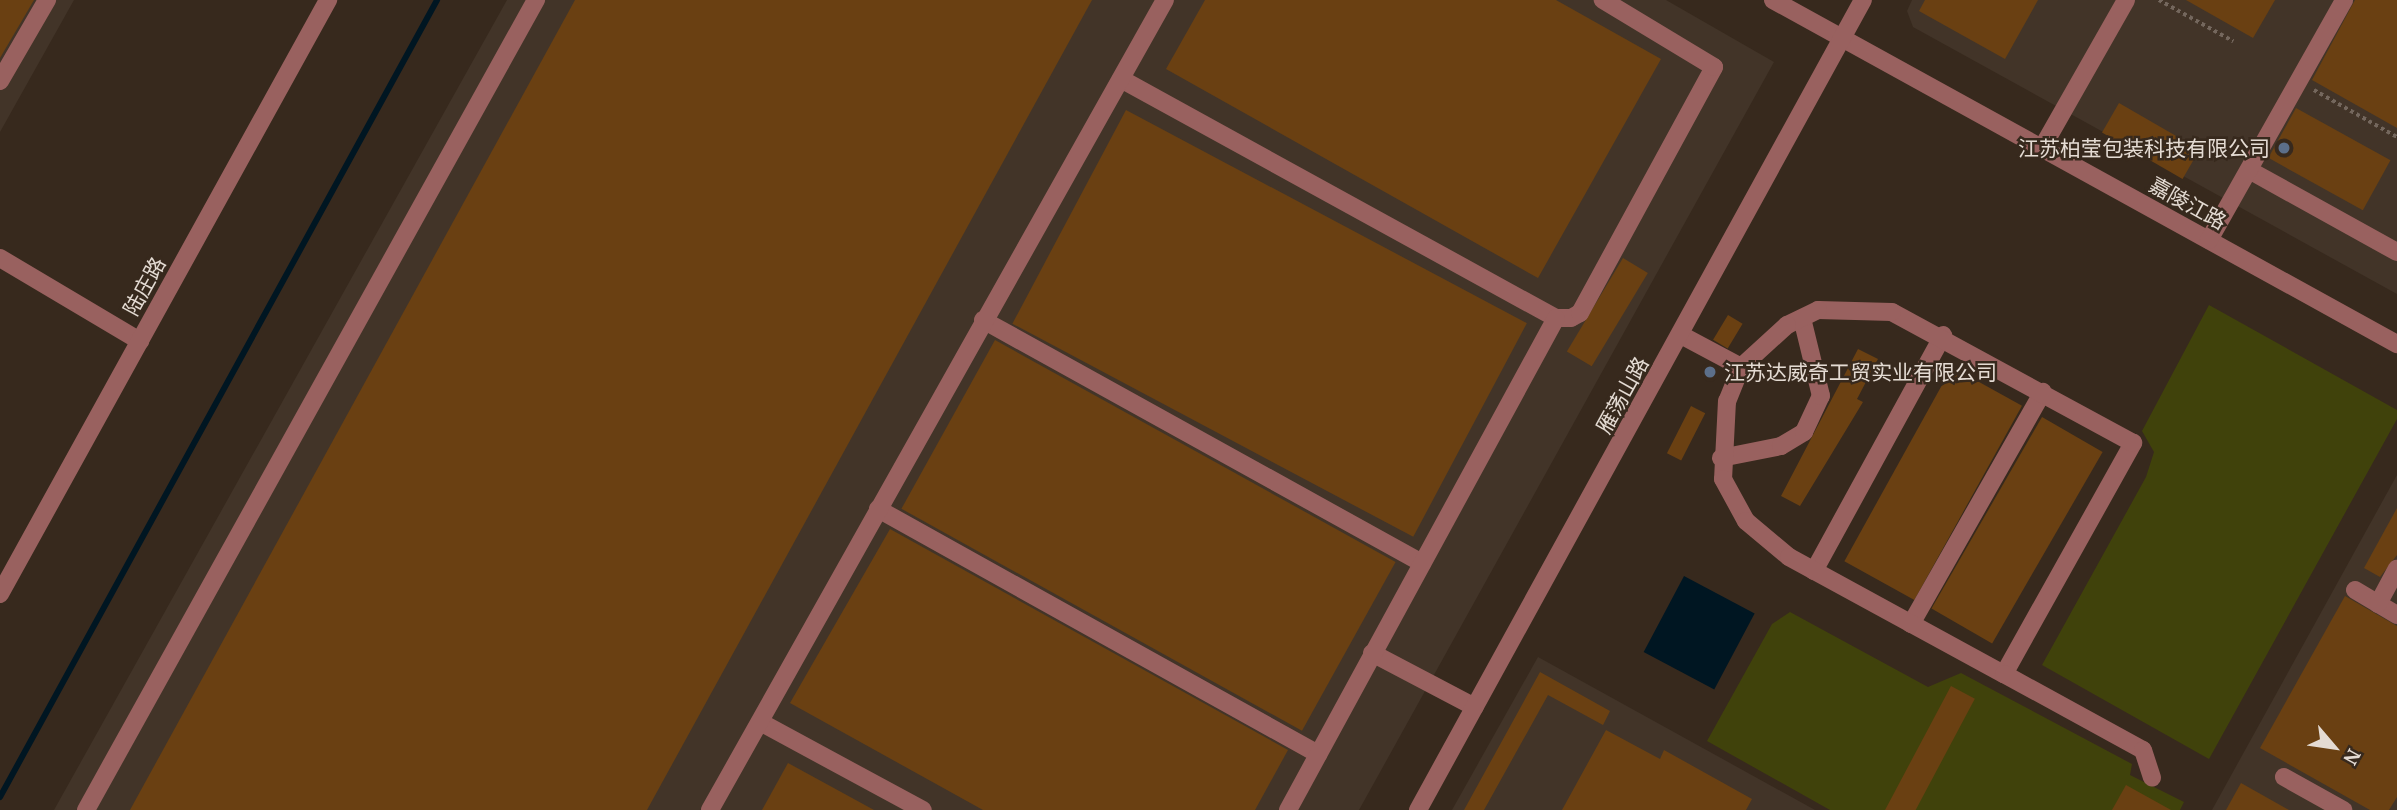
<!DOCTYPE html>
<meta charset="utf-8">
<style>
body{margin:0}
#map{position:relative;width:2397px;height:810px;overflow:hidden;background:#37291d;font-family:"PT Serif","Noto Sans SC",serif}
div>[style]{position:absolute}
.industrial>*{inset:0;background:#423428}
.green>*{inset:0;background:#40420b}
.water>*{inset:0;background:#001622;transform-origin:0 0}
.stream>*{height:6px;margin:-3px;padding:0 3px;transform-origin:3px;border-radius:3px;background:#001622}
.building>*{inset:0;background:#6a4012;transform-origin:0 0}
.path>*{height:3.5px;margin-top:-1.75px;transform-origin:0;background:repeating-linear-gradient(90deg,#74675d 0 3.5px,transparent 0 7px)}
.minor>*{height:18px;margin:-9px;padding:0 9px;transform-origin:9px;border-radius:9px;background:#99615f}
.dots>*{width:19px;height:19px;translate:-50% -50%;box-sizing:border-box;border:4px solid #37291d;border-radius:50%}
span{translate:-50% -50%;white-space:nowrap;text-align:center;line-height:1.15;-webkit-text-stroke:5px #37291d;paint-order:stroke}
.poi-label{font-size:21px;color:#e4dbd3}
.right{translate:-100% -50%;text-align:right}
.left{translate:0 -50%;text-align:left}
.street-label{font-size:21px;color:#e4dbd3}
.north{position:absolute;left:2299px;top:712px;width:70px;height:70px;-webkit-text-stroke:5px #37291d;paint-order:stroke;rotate:119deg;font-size:19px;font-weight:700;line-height:28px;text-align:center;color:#e4dbd3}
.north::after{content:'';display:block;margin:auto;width:24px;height:32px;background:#e4dbd3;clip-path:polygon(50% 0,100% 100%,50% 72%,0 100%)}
</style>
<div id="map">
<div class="industrial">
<i style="clip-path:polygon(0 0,74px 0,0 132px)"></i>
<i style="clip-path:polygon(507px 0,1666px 0,1774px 62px,1359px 810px,54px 810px)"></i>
<i style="clip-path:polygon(1912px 0,2397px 0,2397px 294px,1913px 27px,1907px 11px)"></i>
<i style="clip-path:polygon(2397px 475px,2397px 810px,2212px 810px)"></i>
<i style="clip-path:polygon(1538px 657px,1815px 810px,1452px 810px)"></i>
</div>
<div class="green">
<i style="clip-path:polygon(2209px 305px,2397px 410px,2397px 419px,2209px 759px,2042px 665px,2146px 477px,2154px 452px,2142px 431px)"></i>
<i style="clip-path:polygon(1790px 612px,1928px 687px,1961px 673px,2132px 764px,2130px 775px,2184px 802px,2180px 810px,1830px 810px,1707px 741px,1772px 624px)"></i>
</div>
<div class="water">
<i style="left:1684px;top:576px;width:80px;height:86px;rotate:28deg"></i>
</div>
<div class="stream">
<i style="left:0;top:797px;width:909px;rotate:-61.26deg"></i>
</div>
<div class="building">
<i style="clip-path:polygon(0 0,34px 0,0 58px)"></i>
<i style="clip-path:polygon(575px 0,1092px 0,647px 810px,130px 810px)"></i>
<i style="clip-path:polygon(1205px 0,1556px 0,1661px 59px,1538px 278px,1166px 69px)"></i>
<i style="clip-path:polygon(1925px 0,2038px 0,2005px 59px,1919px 11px)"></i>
<i style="clip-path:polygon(2186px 0,2275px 0,2253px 38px)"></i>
<i style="clip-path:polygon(2355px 0,2397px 0,2397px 128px,2312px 80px)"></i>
<i style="left:2119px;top:103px;width:93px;height:34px;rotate:30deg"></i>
<i style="left:2296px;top:108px;width:108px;height:57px;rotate:29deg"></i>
<i style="left:1126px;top:110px;width:454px;height:242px;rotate:28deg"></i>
<i style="left:1623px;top:258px;width:29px;height:109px;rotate:31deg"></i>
<i style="left:1728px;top:315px;width:17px;height:29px;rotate:31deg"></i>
<i style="left:995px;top:340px;width:458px;height:193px;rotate:29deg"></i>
<i style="clip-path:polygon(1858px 349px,1878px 359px,1857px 399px,1863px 402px,1800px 506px,1781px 496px)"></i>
<i style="left:1952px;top:367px;width:80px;height:222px;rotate:29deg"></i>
<i style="left:1691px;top:406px;width:16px;height:53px;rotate:27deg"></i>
<i style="left:2042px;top:417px;width:70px;height:221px;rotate:30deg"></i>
<i style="clip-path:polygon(2397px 508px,2397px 555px,2380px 577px,2364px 568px)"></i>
<i style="clip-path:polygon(890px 529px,1288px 750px,1255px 810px,983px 810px,790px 703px)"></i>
<i style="clip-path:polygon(2345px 596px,2397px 626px,2397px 797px,2389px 810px,2370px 810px,2260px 748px)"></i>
<i style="clip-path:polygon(1540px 672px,1610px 711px,1603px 725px,1548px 695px,1484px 810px,1464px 810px)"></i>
<i style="left:1951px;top:686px;width:27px;height:143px;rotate:28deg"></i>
<i style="clip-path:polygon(1606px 730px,1660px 759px,1664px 750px,1752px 799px,1746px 810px,1562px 810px)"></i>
<i style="clip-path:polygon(788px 763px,874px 810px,762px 810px)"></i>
<i style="clip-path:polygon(2241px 783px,2289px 810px,2226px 810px)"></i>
<i style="clip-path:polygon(2126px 785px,2171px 810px,2112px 810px)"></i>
</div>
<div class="path">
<i style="left:2159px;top:0;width:85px;rotate:29deg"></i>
<i style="left:2314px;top:90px;width:95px;rotate:29.5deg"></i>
</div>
<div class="minor">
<i style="left:1773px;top:0;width:713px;rotate:28.87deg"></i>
<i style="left:1121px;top:79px;width:496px;rotate:28.8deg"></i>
<i style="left:1556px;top:318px;width:15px"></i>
<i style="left:1571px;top:318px;width:10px;rotate:-29deg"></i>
<i style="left:1580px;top:313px;width:280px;rotate:-61.4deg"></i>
<i style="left:1714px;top:67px;width:130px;rotate:-148.9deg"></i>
<i style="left:0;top:81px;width:94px;rotate:-59.9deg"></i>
<i style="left:2042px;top:148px;width:170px;rotate:-60.4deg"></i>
<i style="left:2249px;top:170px;width:169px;rotate:29deg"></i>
<i style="left:2209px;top:240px;width:275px;rotate:-60.6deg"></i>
<i style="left:0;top:258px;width:163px;rotate:30.7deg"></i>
<i style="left:983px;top:320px;width:502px;rotate:28.97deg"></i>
<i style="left:1681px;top:335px;width:68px;rotate:28.1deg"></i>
<i style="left:1721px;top:458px;width:61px;rotate:-11.3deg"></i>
<i style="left:1781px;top:446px;width:27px;rotate:-31deg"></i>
<i style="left:1804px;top:432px;width:40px;rotate:-65deg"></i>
<i style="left:1821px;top:396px;width:80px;rotate:-103.7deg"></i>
<i style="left:878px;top:509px;width:504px;rotate:29.11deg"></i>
<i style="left:1814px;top:571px;width:269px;rotate:-61.3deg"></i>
<i style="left:2355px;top:590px;width:49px;rotate:30.8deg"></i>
<i style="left:0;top:594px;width:679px;rotate:-61.09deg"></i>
<i style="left:2378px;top:604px;width:40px;rotate:-62deg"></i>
<i style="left:1911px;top:624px;width:267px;rotate:-60.4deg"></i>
<i style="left:1372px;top:653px;width:116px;rotate:27.7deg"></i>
<i style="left:2004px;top:674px;width:265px;rotate:-60.8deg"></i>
<i style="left:2133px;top:443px;width:274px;rotate:-151.5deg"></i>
<i style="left:1892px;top:312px;width:74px;rotate:-178.5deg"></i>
<i style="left:1818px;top:310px;width:34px;rotate:154deg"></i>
<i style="left:1787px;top:325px;width:62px;rotate:137.6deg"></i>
<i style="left:1741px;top:367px;width:37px;rotate:112deg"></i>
<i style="left:1727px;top:401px;width:78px;rotate:92.9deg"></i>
<i style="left:1723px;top:479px;width:48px;rotate:61.3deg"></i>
<i style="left:1746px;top:521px;width:56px;rotate:39.9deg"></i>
<i style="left:1789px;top:557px;width:245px;rotate:28.6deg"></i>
<i style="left:2004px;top:674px;width:158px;rotate:28.7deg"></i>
<i style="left:2143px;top:750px;width:29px;rotate:72deg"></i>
<i style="left:760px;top:722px;width:185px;rotate:28.4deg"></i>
<i style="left:2284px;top:777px;width:68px;rotate:29.2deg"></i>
<i style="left:86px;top:810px;width:927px;rotate:-60.95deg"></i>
<i style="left:710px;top:810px;width:929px;rotate:-60.68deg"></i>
<i style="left:1288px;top:810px;width:560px;rotate:-61.42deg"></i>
<i style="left:1418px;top:810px;width:924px;rotate:-61.22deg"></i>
</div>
<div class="dots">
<i style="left:2284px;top:148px;background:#5c6f8a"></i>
<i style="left:1710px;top:372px;background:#5c6f8a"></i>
</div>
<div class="poi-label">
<span class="right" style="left:2270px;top:148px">江苏柏莹包装科技有限公司</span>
<span class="left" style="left:1724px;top:372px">江苏达威奇工贸实业有限公司</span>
</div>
<div class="street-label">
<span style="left:2188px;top:203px;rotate:29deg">嘉陵江路</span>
<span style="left:144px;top:286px;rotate:-61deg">陆庄路</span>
<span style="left:1622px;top:395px;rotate:-61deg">雁荡山路</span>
</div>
<div class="north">N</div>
</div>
